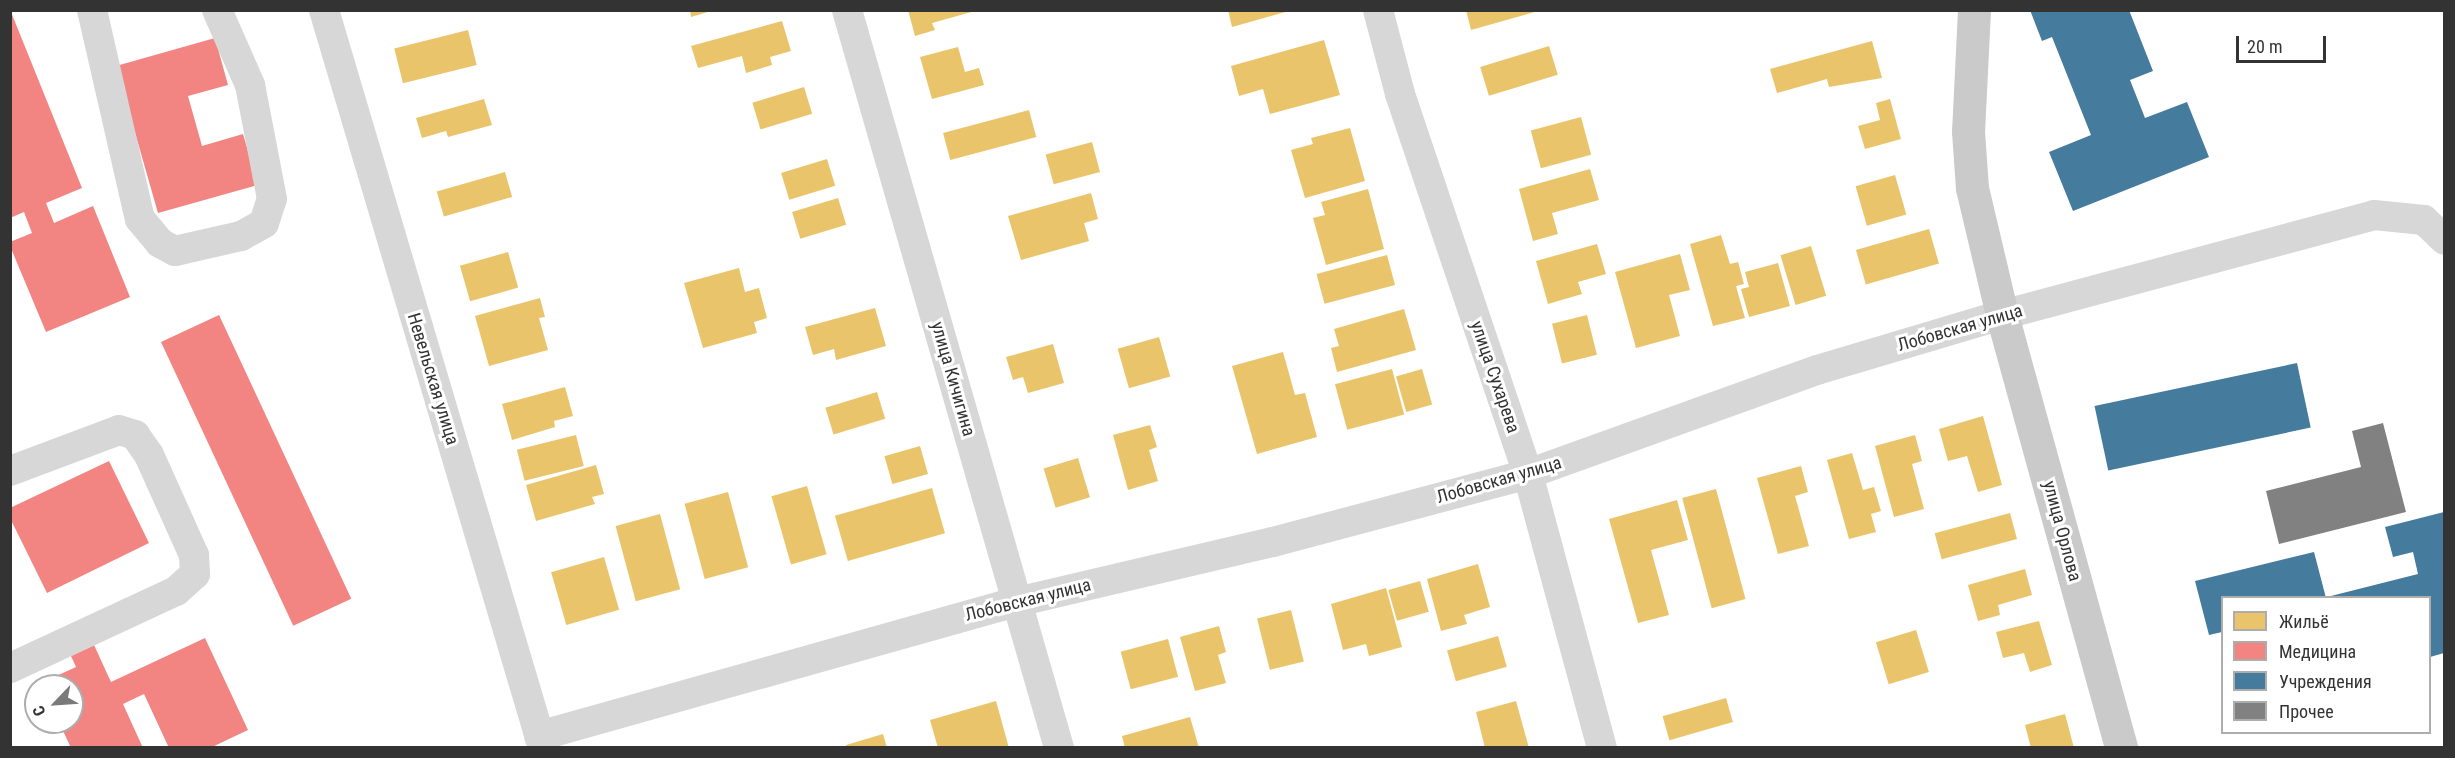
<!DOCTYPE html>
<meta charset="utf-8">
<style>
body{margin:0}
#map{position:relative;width:2455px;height:758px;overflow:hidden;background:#fff;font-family:"Roboto Condensed",sans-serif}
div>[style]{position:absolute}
.homes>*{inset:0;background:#e9c46a;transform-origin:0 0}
.health>*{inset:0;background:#f28482;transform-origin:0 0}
.public>*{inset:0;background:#457b9d;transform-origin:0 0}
.building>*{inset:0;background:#818181}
.minor>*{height:30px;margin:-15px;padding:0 15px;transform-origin:15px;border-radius:15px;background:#d7d7d7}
.major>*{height:33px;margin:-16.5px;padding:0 16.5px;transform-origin:16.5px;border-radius:16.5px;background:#cacaca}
span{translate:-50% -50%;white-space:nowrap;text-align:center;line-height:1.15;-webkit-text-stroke:6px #fff;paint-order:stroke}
.street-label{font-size:18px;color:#333}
.frame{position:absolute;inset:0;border:12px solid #333;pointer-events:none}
.legend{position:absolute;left:2221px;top:596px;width:210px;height:138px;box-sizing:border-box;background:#fff;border:2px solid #adadad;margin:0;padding:8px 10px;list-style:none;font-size:18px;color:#333}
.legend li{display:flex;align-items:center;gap:12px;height:30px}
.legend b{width:30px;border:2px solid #adadad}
.north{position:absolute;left:24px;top:674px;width:60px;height:60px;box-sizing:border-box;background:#fff;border:2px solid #adadad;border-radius:50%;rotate:245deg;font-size:16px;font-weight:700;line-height:24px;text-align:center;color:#333}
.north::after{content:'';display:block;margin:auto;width:21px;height:27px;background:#7a7a7a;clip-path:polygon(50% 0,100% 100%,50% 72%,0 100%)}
.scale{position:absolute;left:2236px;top:36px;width:90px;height:27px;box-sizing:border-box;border:3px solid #333;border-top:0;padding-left:8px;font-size:18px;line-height:21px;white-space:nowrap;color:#333;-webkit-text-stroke:4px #fff;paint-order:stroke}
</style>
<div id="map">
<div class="homes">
<i style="clip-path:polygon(690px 10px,711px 10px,711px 11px,691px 17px)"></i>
<i style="clip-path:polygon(908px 10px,975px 10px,975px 11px,932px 23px,935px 30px,915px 36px)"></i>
<i style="clip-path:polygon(1228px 10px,1289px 10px,1289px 11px,1232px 27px)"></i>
<i style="clip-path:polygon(1466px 10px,1538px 10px,1538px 11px,1471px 30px)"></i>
<i style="clip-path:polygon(782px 21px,791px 51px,770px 57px,772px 65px,746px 73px,742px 56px,698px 68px,691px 46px)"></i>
<i style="left:468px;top:30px;width:36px;height:76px;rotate:76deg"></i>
<i style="clip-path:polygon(1324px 40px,1340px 95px,1270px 114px,1263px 89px,1239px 96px,1231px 66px)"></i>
<i style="clip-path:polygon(1872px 41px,1882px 78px,1829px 87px,1827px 79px,1777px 93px,1770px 69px)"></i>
<i style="left:1549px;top:46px;width:30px;height:72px;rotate:73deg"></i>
<i style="clip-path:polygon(958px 47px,965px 72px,979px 68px,984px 85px,932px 99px,920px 57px)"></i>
<i style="left:804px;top:87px;width:28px;height:54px;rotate:73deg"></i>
<i style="clip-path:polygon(484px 99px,492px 125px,448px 137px,446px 131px,422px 138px,416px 118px)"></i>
<i style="clip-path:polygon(1890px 99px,1901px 139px,1865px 149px,1858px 126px,1880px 120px,1876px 103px)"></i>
<i style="left:1029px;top:110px;width:28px;height:89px;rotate:75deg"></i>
<i style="left:1581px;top:117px;width:39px;height:52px;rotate:75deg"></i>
<i style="clip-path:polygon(1350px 128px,1365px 181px,1305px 198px,1291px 150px,1313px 144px,1311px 138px)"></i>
<i style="left:1092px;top:142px;width:31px;height:48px;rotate:75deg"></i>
<i style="left:827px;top:159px;width:28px;height:48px;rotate:73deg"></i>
<i style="clip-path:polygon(1590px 169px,1599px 200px,1552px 213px,1558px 234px,1533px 241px,1519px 189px)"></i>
<i style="left:505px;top:172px;width:26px;height:71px;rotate:74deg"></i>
<i style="left:1895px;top:175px;width:41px;height:41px;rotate:74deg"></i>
<i style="clip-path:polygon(1368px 189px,1384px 249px,1326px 265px,1313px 218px,1325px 215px,1321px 202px)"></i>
<i style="clip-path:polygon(1091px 193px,1098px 219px,1084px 223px,1089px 241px,1021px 260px,1008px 216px)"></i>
<i style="left:838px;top:198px;width:28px;height:48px;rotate:73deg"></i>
<i style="left:1929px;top:229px;width:36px;height:76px;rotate:74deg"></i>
<i style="clip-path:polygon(1721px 235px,1730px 264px,1738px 262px,1744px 284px,1736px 286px,1745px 318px,1713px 326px,1690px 244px)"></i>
<i style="clip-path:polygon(1597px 244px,1606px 274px,1578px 282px,1582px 294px,1548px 304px,1536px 261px)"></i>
<i style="left:1811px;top:246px;width:52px;height:32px;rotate:73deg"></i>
<i style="left:508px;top:252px;width:37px;height:50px;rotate:74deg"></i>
<i style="clip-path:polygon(1680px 254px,1690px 290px,1669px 295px,1680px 336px,1636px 348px,1615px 272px)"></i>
<i style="left:1387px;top:255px;width:31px;height:73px;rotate:75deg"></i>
<i style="clip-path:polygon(1778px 263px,1790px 306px,1749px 317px,1741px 289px,1749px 287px,1745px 272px)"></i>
<i style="clip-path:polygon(739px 268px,745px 292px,759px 288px,767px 318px,754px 322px,757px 333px,703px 348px,684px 283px)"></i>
<i style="clip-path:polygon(540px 298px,545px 317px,539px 318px,548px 350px,489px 366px,475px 316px)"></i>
<i style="clip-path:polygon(875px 308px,886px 346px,836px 360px,834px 349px,813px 355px,805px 327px)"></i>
<i style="clip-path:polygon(1404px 309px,1416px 350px,1337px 372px,1331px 348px,1339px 346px,1334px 329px)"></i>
<i style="left:1587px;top:315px;width:41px;height:36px;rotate:76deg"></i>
<i style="left:1159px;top:337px;width:41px;height:43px;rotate:74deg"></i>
<i style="clip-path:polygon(1053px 344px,1064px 383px,1028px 393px,1023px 377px,1013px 380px,1006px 357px)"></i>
<i style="clip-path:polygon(1283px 352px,1295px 395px,1305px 393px,1317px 437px,1257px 454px,1232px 366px)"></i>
<i style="left:1392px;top:369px;width:47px;height:59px;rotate:75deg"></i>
<i style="left:1422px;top:369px;width:37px;height:27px;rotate:74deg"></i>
<i style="clip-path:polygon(565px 387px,573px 416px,554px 421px,555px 427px,512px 440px,502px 404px)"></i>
<i style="left:877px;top:392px;width:28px;height:54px;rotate:73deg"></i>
<i style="clip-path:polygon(1983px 416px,2002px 485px,1978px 492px,1967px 456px,1948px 461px,1939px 429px)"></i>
<i style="clip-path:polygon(1150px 425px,1157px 447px,1149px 450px,1158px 481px,1128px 490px,1113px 435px)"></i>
<i style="left:576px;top:435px;width:32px;height:61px;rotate:76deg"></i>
<i style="clip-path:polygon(1915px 435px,1922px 461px,1912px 464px,1924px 509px,1894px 517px,1875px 446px)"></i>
<i style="left:920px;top:446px;width:29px;height:37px;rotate:74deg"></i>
<i style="clip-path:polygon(1852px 453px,1863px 490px,1874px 487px,1881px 511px,1871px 514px,1876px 532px,1849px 539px,1827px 460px)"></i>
<i style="left:1078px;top:458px;width:41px;height:36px;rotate:73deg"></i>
<i style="clip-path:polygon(596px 465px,604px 494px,592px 497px,595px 504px,536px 521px,526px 485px)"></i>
<i style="clip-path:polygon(1801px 466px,1808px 492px,1795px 496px,1809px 546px,1778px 554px,1757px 478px)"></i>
<i style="left:807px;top:486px;width:71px;height:37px;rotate:74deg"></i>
<i style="left:932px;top:488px;width:47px;height:101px;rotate:74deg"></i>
<i style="left:1716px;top:489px;width:114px;height:35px;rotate:75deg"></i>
<i style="left:728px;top:492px;width:78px;height:45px;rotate:75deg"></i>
<i style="clip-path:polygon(1677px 500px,1688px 540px,1651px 550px,1669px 615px,1638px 623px,1609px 519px)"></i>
<i style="left:2010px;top:513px;width:27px;height:78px;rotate:75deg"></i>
<i style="left:660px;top:514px;width:78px;height:46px;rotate:75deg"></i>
<i style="left:604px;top:557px;width:55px;height:55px;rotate:74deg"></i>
<i style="clip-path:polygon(1478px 564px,1490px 607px,1464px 615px,1467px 624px,1441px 631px,1427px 579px)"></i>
<i style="clip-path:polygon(2025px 569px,2032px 595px,1998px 605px,2000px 615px,1978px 621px,1968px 585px)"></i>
<i style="left:1420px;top:581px;width:32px;height:33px;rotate:74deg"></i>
<i style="clip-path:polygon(1386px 588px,1402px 647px,1369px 656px,1366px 644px,1343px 650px,1331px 604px)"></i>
<i style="left:1291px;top:610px;width:53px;height:35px;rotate:76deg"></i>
<i style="clip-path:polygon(2039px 621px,2052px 665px,2030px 672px,2024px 653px,2003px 658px,1996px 632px)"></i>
<i style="clip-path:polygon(1219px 626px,1226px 652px,1218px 655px,1226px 683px,1195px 691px,1180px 637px)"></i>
<i style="left:1916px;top:630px;width:44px;height:42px;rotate:73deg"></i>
<i style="left:1498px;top:636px;width:32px;height:53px;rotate:74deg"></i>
<i style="left:1168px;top:639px;width:39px;height:49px;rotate:75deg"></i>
<i style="left:1726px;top:698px;width:25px;height:66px;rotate:74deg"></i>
<i style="clip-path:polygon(996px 701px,1009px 748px,938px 748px,930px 720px)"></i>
<i style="clip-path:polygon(1516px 701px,1529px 748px,1485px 748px,1476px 712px)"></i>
<i style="clip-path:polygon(2065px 714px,2074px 748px,2031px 748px,2025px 725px)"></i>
<i style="clip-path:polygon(1190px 717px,1199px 748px,1125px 748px,1122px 736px)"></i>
<i style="clip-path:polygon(883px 734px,887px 748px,847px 748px,846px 745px)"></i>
</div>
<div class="health">
<i style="clip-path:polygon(11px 12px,82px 188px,46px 203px,54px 223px,93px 206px,130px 297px,46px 332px,10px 246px,10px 242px,32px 233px,24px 212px,10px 218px)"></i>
<i style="clip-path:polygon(215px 38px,228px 85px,188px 96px,202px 146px,243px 134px,258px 185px,158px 213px,116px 66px)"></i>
<i style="left:219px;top:315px;width:313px;height:64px;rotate:65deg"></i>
<i style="clip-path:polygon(109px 461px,149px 543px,47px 593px,10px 518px,10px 508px)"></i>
<i style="clip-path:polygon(205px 638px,248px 730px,210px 748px,169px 748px,144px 694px,123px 704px,143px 748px,71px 748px,59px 722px,72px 722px,72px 686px,41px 683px,76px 667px,71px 656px,94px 645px,111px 682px)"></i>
</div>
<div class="public">
<i style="clip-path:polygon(2030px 10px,2129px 10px,2153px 71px,2130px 80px,2145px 118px,2187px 102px,2209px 157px,2073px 211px,2049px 152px,2091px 135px,2052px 37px,2042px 41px)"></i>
<i style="left:2297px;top:363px;width:66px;height:207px;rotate:78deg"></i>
<i style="clip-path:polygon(2444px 512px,2444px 653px,2430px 657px,2430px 598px,2327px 597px,2418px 574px,2413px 552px,2393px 557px,2385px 527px)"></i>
<i style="clip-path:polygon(2314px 552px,2326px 598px,2222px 598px,2222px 632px,2209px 635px,2195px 581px)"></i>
</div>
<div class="building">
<i style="clip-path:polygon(2383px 423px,2406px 512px,2279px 544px,2266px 491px,2361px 467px,2352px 431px)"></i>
</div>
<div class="minor">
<i style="left:92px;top:10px;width:214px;rotate:77.1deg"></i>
<i style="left:140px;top:219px;width:31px;rotate:50deg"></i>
<i style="left:160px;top:243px;width:17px;rotate:28deg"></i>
<i style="left:175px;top:251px;width:68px;rotate:-12.8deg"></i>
<i style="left:241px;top:236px;width:26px;rotate:-29deg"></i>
<i style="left:264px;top:223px;width:25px;rotate:-72deg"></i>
<i style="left:272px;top:199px;width:116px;rotate:-100.9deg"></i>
<i style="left:250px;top:85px;width:82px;rotate:-113.7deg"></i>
<i style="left:324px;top:10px;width:770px;rotate:73.47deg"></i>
<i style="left:847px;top:10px;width:768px;rotate:73.97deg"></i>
<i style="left:1378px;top:10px;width:87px;rotate:75.3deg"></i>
<i style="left:1400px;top:94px;width:401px;rotate:71.4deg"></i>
<i style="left:1528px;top:474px;width:284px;rotate:74.9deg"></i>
<i style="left:10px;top:471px;width:116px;rotate:-20.6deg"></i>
<i style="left:119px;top:430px;width:17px;rotate:17deg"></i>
<i style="left:135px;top:435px;width:24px;rotate:55deg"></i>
<i style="left:149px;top:455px;width:110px;rotate:65.8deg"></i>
<i style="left:194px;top:555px;width:19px;rotate:87deg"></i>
<i style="left:195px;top:574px;width:25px;rotate:138deg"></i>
<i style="left:176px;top:591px;width:183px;rotate:155.1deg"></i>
<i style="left:539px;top:736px;width:496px;rotate:-15.7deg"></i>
<i style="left:1017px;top:602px;width:263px;rotate:-13.2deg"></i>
<i style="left:1273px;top:542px;width:264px;rotate:-14.9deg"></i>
<i style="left:1528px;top:474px;width:307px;rotate:-19.8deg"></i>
<i style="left:1817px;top:370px;width:193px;rotate:-16.6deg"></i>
<i style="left:2002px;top:315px;width:385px;rotate:-15deg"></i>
<i style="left:2374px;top:215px;width:50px;rotate:5.7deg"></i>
<i style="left:2424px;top:220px;width:28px;rotate:44deg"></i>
</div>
<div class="major">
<i style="left:1974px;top:10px;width:121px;rotate:92.8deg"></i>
<i style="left:1968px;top:131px;width:57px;rotate:86deg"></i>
<i style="left:1972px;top:188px;width:130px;rotate:76.7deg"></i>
<i style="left:2002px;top:315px;width:449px;rotate:74.6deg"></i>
</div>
<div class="street-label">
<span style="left:1960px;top:328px;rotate:-16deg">Лобовская улица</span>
<span style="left:1495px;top:377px;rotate:71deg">улица Сухарева</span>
<span style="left:433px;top:379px;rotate:73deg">Невельская улица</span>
<span style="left:953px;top:379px;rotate:74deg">улица Кичигина</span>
<span style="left:1499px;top:480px;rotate:-16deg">Лобовская улица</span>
<span style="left:2062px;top:531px;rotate:75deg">улица Орлова</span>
<span style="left:1028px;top:600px;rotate:-14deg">Лобовская улица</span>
</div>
<div class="frame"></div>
<ul class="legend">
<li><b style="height:16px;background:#e9c46a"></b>Жильё</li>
<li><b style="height:16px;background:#f28482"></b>Медицина</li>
<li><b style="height:16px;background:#457b9d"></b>Учреждения</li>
<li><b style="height:16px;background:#818181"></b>Прочее</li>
</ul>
<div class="north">С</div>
<div class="scale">20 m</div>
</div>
